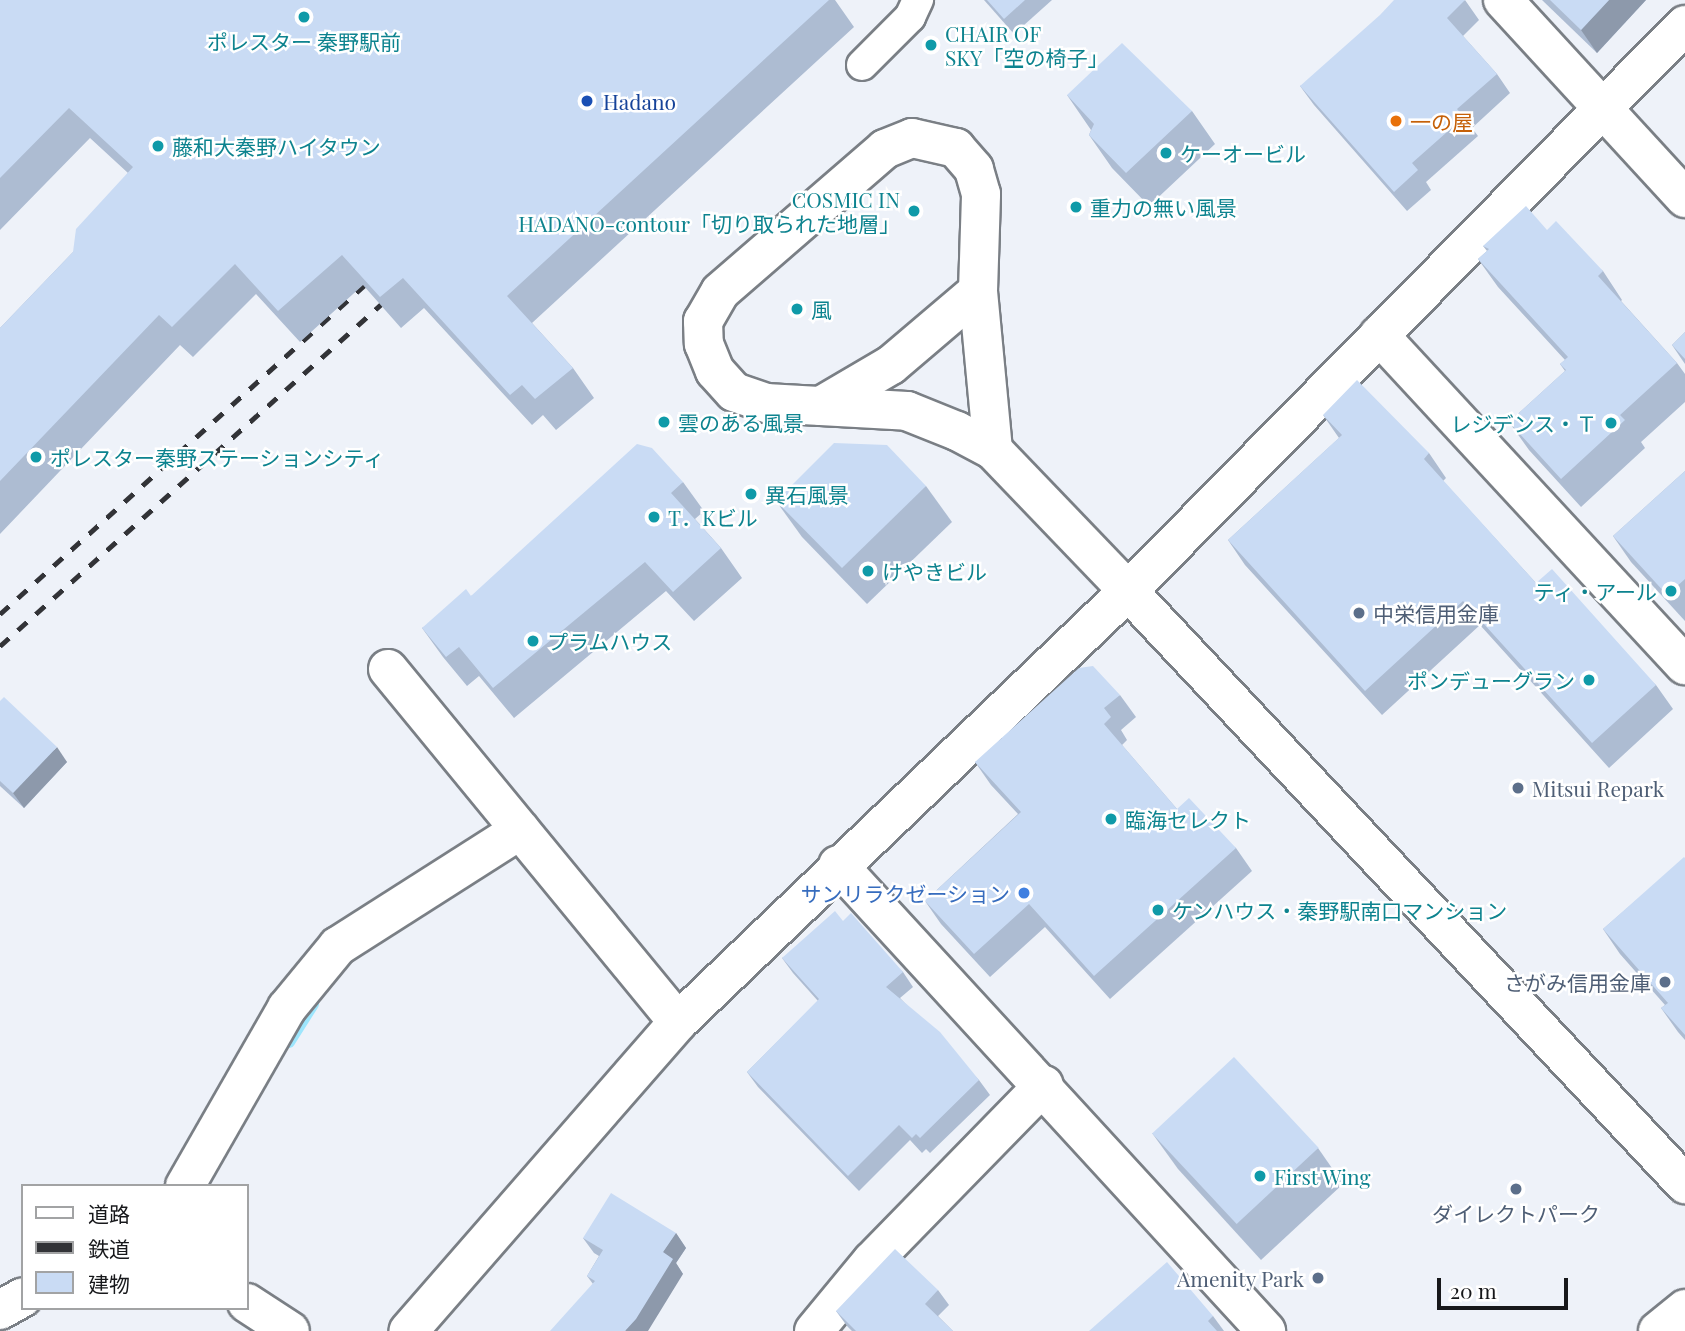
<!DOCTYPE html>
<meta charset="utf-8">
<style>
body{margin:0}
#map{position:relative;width:1685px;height:1331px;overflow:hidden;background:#eef2f9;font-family:"Playfair Display","Noto Sans JP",serif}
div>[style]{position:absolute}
.stream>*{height:12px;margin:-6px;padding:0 6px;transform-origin:6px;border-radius:6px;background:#9de6fd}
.roads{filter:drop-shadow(2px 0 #7a7f85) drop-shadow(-2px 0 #7a7f85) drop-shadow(0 2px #7a7f85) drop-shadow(0 -2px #7a7f85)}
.pedestrian>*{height:30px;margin:-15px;padding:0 15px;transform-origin:15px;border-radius:15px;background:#fff}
.minor>*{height:38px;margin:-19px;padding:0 19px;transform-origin:19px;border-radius:19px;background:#fff}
.tertiary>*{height:38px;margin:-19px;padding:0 19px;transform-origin:19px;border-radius:19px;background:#fff}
.rail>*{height:5px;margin-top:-2.5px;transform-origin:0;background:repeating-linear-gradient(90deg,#323337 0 12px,transparent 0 24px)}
.wall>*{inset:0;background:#adbcd2}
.shaded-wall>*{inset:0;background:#8d99ab}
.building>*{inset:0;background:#c9dbf4;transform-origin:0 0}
.dots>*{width:19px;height:19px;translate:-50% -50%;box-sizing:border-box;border:4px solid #fff;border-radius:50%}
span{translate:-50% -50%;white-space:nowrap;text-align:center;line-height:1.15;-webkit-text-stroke:5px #fff;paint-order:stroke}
.culture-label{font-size:21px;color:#0d838f}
.left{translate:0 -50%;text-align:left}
.right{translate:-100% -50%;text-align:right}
.transit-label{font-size:21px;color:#164399}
.food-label{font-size:21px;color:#c56008}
.service-label{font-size:21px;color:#4e5e75}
.shop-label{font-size:21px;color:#366cbe}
.legend{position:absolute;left:21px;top:1184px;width:228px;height:126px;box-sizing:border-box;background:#fff;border:2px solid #a2a3a4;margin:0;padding:9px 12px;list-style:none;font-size:21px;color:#17181b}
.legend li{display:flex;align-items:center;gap:14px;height:35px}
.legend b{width:35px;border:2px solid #a2a3a4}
.scale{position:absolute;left:1437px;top:1278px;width:131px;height:32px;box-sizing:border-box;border:4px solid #17181b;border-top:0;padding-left:9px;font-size:21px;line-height:24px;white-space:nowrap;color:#17181b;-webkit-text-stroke:5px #fff;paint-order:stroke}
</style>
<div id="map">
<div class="stream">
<i style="left:289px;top:1042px;width:45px;rotate:-57.7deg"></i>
</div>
<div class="roads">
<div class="pedestrian">
<i style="left:862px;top:65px;width:68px;rotate:-45deg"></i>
<i style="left:910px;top:17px;width:19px;rotate:-65deg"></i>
</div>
<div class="minor">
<i style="left:1503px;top:0;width:269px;rotate:47.4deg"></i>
<i style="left:1379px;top:335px;width:450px;rotate:47.2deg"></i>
<i style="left:821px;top:406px;width:81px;rotate:-30.4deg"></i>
<i style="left:891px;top:365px;width:114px;rotate:-40.4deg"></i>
<i style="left:993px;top:450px;width:160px;rotate:-95.4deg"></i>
<i style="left:978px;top:291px;width:97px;rotate:-88.2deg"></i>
<i style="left:981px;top:194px;width:26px;rotate:-106deg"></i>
<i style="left:974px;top:169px;width:28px;rotate:-131deg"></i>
<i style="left:956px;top:148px;width:45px;rotate:-167.2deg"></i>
<i style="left:912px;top:138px;width:29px;rotate:158deg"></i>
<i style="left:885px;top:149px;width:218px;rotate:139.1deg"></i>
<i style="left:720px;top:292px;width:34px;rotate:120deg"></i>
<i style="left:703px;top:321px;width:23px;rotate:88deg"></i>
<i style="left:704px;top:344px;width:29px;rotate:68deg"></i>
<i style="left:715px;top:371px;width:28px;rotate:48deg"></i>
<i style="left:734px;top:392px;width:34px;rotate:19deg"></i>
<i style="left:766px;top:403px;width:141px;rotate:3.2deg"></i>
<i style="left:907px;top:411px;width:54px;rotate:21.8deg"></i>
<i style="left:957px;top:431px;width:41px;rotate:27.8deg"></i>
<i style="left:993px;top:450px;width:195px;rotate:46.2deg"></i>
<i style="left:388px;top:669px;width:457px;rotate:50.6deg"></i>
<i style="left:678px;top:1022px;width:410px;rotate:131.1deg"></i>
<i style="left:838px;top:865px;width:633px;rotate:47.43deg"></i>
<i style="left:185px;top:1186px;width:205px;rotate:-60.2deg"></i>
<i style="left:287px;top:1008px;width:80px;rotate:-50.6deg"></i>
<i style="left:338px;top:946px;width:216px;rotate:-32.5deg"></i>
<i style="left:247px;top:1303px;width:51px;rotate:33.1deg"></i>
<i style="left:0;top:1310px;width:26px;rotate:-29deg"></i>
<i style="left:814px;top:1331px;width:91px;rotate:-50.4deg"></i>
<i style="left:872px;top:1261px;width:246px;rotate:-45.7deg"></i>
</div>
<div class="tertiary">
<i style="left:1128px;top:591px;width:814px;rotate:46.79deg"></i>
<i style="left:678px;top:1022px;width:623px;rotate:-43.76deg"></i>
<i style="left:1128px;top:591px;width:794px;rotate:-45.46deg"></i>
<i style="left:1658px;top:1331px;width:35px;rotate:-39deg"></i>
</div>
</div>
<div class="rail">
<i style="left:0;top:614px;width:508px;rotate:-42.05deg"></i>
<i style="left:0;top:646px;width:532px;rotate:-41.88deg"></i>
</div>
<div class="wall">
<i style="clip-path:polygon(0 0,835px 0,854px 27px,532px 323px,573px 368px,594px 398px,556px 430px,543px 415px,532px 425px,424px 308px,401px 328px,363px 285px,300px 342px,256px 294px,193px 357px,180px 345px,0 534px,0 328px,73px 252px,128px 173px,90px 138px,0 230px)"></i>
<i style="clip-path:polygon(984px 0,1052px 0,1014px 34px)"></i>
<i style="clip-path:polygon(1465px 0,1479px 20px,1463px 36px,1497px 74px,1510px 93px,1472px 128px,1478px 136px,1426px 182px,1431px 190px,1407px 211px,1314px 105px,1300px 86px)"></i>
<i style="clip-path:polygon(1542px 0,1646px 0,1597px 53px)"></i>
<i style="clip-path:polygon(1067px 95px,1192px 111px,1215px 144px,1149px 206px,1112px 168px,1089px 135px,1091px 130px)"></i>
<i style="clip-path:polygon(1547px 230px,1603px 271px,1622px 300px,1621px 301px,1677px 363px,1685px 374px,1685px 402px,1641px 442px,1645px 448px,1581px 507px,1529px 450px,1509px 422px,1565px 371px,1560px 364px,1565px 360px,1498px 287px,1478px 259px,1487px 251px,1483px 246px)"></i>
<i style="clip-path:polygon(1685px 332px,1685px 364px,1672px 345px)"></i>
<i style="clip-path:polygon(1323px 415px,1429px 453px,1446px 478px,1443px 481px,1536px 583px,1656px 685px,1673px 709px,1609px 768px,1480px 625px,1382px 715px,1245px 565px,1228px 540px,1339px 438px)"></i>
<i style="clip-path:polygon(1685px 471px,1685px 621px,1631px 562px,1613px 536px)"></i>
<i style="clip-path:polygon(683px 482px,704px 511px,695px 519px,721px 548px,742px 578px,694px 621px,666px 591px,514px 718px,479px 676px,467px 686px,443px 657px,422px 628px,471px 596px)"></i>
<i style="clip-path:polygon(926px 486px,952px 522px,867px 604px,802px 537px,776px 501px)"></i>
<i style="clip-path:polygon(1120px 695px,1136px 717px,1121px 730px,1127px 740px,1122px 745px,1177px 809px,1236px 848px,1252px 871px,1110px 999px,1045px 927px,990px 977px,941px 924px,925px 901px,1018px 814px,991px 785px,975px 762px)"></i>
<i style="clip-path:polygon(0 701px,67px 762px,24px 808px,0 786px)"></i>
<i style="clip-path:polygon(1685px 858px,1685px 1040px,1678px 1032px,1661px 1008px,1665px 1005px,1620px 954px,1603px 929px)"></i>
<i style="clip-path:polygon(843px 921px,903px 972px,913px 987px,900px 998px,979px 1080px,990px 1095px,930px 1153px,926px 1149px,922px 1153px,910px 1140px,859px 1191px,758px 1087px,747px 1072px,818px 1001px,793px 973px,782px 958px)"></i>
<i style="clip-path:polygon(1152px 1133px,1318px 1148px,1343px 1184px,1261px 1260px,1178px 1169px)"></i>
<i style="clip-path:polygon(676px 1233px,686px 1248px,676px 1263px,683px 1274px,593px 1284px,587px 1276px,599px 1256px,594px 1253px,583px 1238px)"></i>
<i style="clip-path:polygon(938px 1290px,949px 1305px,938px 1316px,953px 1331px,852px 1331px,847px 1326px,836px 1311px)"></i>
<i style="clip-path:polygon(1213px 1316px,1224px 1331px,1089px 1331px)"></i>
</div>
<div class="shaded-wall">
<i style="clip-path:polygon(1609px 0,1646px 0,1597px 53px,1581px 30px)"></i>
<i style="clip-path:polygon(57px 747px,67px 762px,24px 808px,13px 793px)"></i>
<i style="clip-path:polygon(676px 1233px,686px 1248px,676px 1263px,683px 1274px,648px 1331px,625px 1331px,663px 1252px)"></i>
</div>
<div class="building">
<i style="clip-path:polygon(0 0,829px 0,507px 296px,573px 368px,535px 399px,522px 385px,510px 395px,403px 278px,380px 297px,342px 255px,278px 311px,235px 264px,172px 327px,159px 315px,0 481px,0 328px,73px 252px,76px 229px,133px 167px,69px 108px,0 178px)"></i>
<i style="clip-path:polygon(987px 0,1025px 0,1004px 19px)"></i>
<i style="clip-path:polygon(1394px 0,1465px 0,1447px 18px,1497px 74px,1457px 109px,1464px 117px,1412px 163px,1418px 170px,1394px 192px,1300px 86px,1380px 15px)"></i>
<i style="clip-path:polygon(1550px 0,1609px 0,1581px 30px)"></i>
<i style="clip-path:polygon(1122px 43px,1192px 111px,1126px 173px,1089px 135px,1094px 124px,1067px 95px)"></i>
<i style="clip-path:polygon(1526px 206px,1547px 230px,1556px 221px,1603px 271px,1598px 276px,1677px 363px,1620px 415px,1625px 420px,1561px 479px,1509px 422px,1566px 370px,1560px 364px,1568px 357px,1478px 259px,1489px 249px,1483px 246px)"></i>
<i style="clip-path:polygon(1685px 332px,1685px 359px,1672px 345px)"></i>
<i style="clip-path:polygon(1357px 380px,1429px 453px,1424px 459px,1536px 583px,1552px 569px,1656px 685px,1592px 743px,1463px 601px,1365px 691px,1228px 540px,1342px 435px,1323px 415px)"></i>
<i style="clip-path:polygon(834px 443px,887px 445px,926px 486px,842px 568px,776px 501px)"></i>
<i style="clip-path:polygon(637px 444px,652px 448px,683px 482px,671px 493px,721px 548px,673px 592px,645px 562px,493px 688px,459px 647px,446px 657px,422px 628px,466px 589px,471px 596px)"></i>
<i style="clip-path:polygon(1685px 471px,1685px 579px,1667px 595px,1613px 536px)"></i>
<i style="clip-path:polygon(1093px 666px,1120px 695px,1104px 708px,1111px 717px,1104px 724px,1177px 809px,1189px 798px,1236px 848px,1094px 976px,1029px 904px,974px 954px,925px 901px,1021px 812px,975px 762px,1079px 668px)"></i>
<i style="clip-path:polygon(4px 697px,57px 747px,13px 793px,0 781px,0 701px)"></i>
<i style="clip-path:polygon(1684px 857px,1685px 858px,1685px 1035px,1661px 1008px,1668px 1003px,1603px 929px)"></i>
<i style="clip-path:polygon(835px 911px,843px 921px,851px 913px,903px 972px,886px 987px,940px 1032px,979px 1080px,920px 1138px,916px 1134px,912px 1138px,899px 1125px,848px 1176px,747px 1072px,819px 999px,782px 958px)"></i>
<i style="left:1234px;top:1057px;width:124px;height:112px;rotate:47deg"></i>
<i style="clip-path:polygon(611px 1193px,676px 1233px,663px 1252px,673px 1259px,636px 1319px,625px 1331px,550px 1331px,595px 1281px,587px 1276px,603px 1250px,583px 1238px)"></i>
<i style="clip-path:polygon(895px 1249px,938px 1290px,925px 1304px,953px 1331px,856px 1331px,836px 1311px)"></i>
<i style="clip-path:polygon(1167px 1262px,1213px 1316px,1208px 1321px,1217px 1331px,1089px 1331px)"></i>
</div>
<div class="dots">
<i style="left:304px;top:17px;background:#0f9aa8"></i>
<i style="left:931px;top:45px;background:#0f9aa8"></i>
<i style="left:587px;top:101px;background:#1a4fb4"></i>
<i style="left:1396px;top:121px;background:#e8710a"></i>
<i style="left:158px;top:146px;background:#0f9aa8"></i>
<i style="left:1166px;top:153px;background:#0f9aa8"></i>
<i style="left:1076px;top:207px;background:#0f9aa8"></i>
<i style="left:914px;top:211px;background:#0f9aa8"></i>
<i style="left:797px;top:309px;background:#0f9aa8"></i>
<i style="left:664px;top:422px;background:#0f9aa8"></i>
<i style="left:1611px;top:423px;background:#0f9aa8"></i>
<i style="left:36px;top:457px;background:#0f9aa8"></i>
<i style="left:751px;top:494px;background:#0f9aa8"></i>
<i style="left:654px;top:517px;background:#0f9aa8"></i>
<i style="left:868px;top:571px;background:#0f9aa8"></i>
<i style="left:1671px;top:591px;background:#0f9aa8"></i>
<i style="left:1359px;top:613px;background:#5c6f8a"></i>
<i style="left:533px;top:641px;background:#0f9aa8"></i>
<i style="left:1589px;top:680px;background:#0f9aa8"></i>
<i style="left:1518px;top:788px;background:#5c6f8a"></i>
<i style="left:1111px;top:819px;background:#0f9aa8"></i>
<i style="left:1024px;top:893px;background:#3f7fe0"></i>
<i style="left:1158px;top:910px;background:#0f9aa8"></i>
<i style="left:1665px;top:982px;background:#5c6f8a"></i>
<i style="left:1260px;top:1176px;background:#0f9aa8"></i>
<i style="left:1516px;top:1189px;background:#5c6f8a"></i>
<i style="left:1318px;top:1278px;background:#5c6f8a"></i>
</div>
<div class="culture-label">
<span class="left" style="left:945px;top:45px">CHAIR OF<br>SKY「空の椅子」</span>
<span style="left:304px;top:41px">ポレスター 秦野駅前</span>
<span class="left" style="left:172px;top:146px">藤和大秦野ハイタウン</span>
<span class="left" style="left:1180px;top:153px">ケーオービル</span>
<span class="right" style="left:900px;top:211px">COSMIC IN<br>HADANO-contour「切り取られた地層」</span>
<span class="left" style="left:1090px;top:207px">重力の無い風景</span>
<span class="left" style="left:811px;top:309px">風</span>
<span class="left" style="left:678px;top:422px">雲のある風景</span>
<span class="right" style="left:1597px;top:423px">レジデンス・Ｔ</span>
<span class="left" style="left:50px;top:457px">ポレスター秦野ステーションシティ</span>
<span class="left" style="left:765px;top:494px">異石風景</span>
<span class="left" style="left:668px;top:517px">T．Kビル</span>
<span class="left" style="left:882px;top:571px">けやきビル</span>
<span class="right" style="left:1657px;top:591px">ティ・アール</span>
<span class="left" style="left:547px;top:641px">プラムハウス</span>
<span class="right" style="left:1575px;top:680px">ポンデューグラン</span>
<span class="left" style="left:1125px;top:819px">臨海セレクト</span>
<span class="left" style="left:1172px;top:910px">ケンハウス・秦野駅南口マンション</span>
<span class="left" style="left:1274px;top:1176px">First Wing</span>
</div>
<div class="transit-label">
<span class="left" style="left:603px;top:101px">Hadano</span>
</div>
<div class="food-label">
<span class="left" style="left:1410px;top:121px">一の屋</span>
</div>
<div class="service-label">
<span class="left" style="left:1373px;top:613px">中栄信用金庫</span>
<span class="left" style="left:1532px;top:788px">Mitsui Repark</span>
<span class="right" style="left:1651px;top:982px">さがみ信用金庫</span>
<span style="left:1516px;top:1213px">ダイレクトパーク</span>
<span class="right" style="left:1304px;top:1278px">Amenity Park</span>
</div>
<div class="shop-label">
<span class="right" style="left:1010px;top:893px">サンリラクゼーション</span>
</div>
<ul class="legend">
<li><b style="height:9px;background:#fff"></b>道路</li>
<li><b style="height:9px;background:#323337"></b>鉄道</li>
<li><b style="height:19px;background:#c9dbf4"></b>建物</li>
</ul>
<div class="scale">20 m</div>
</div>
